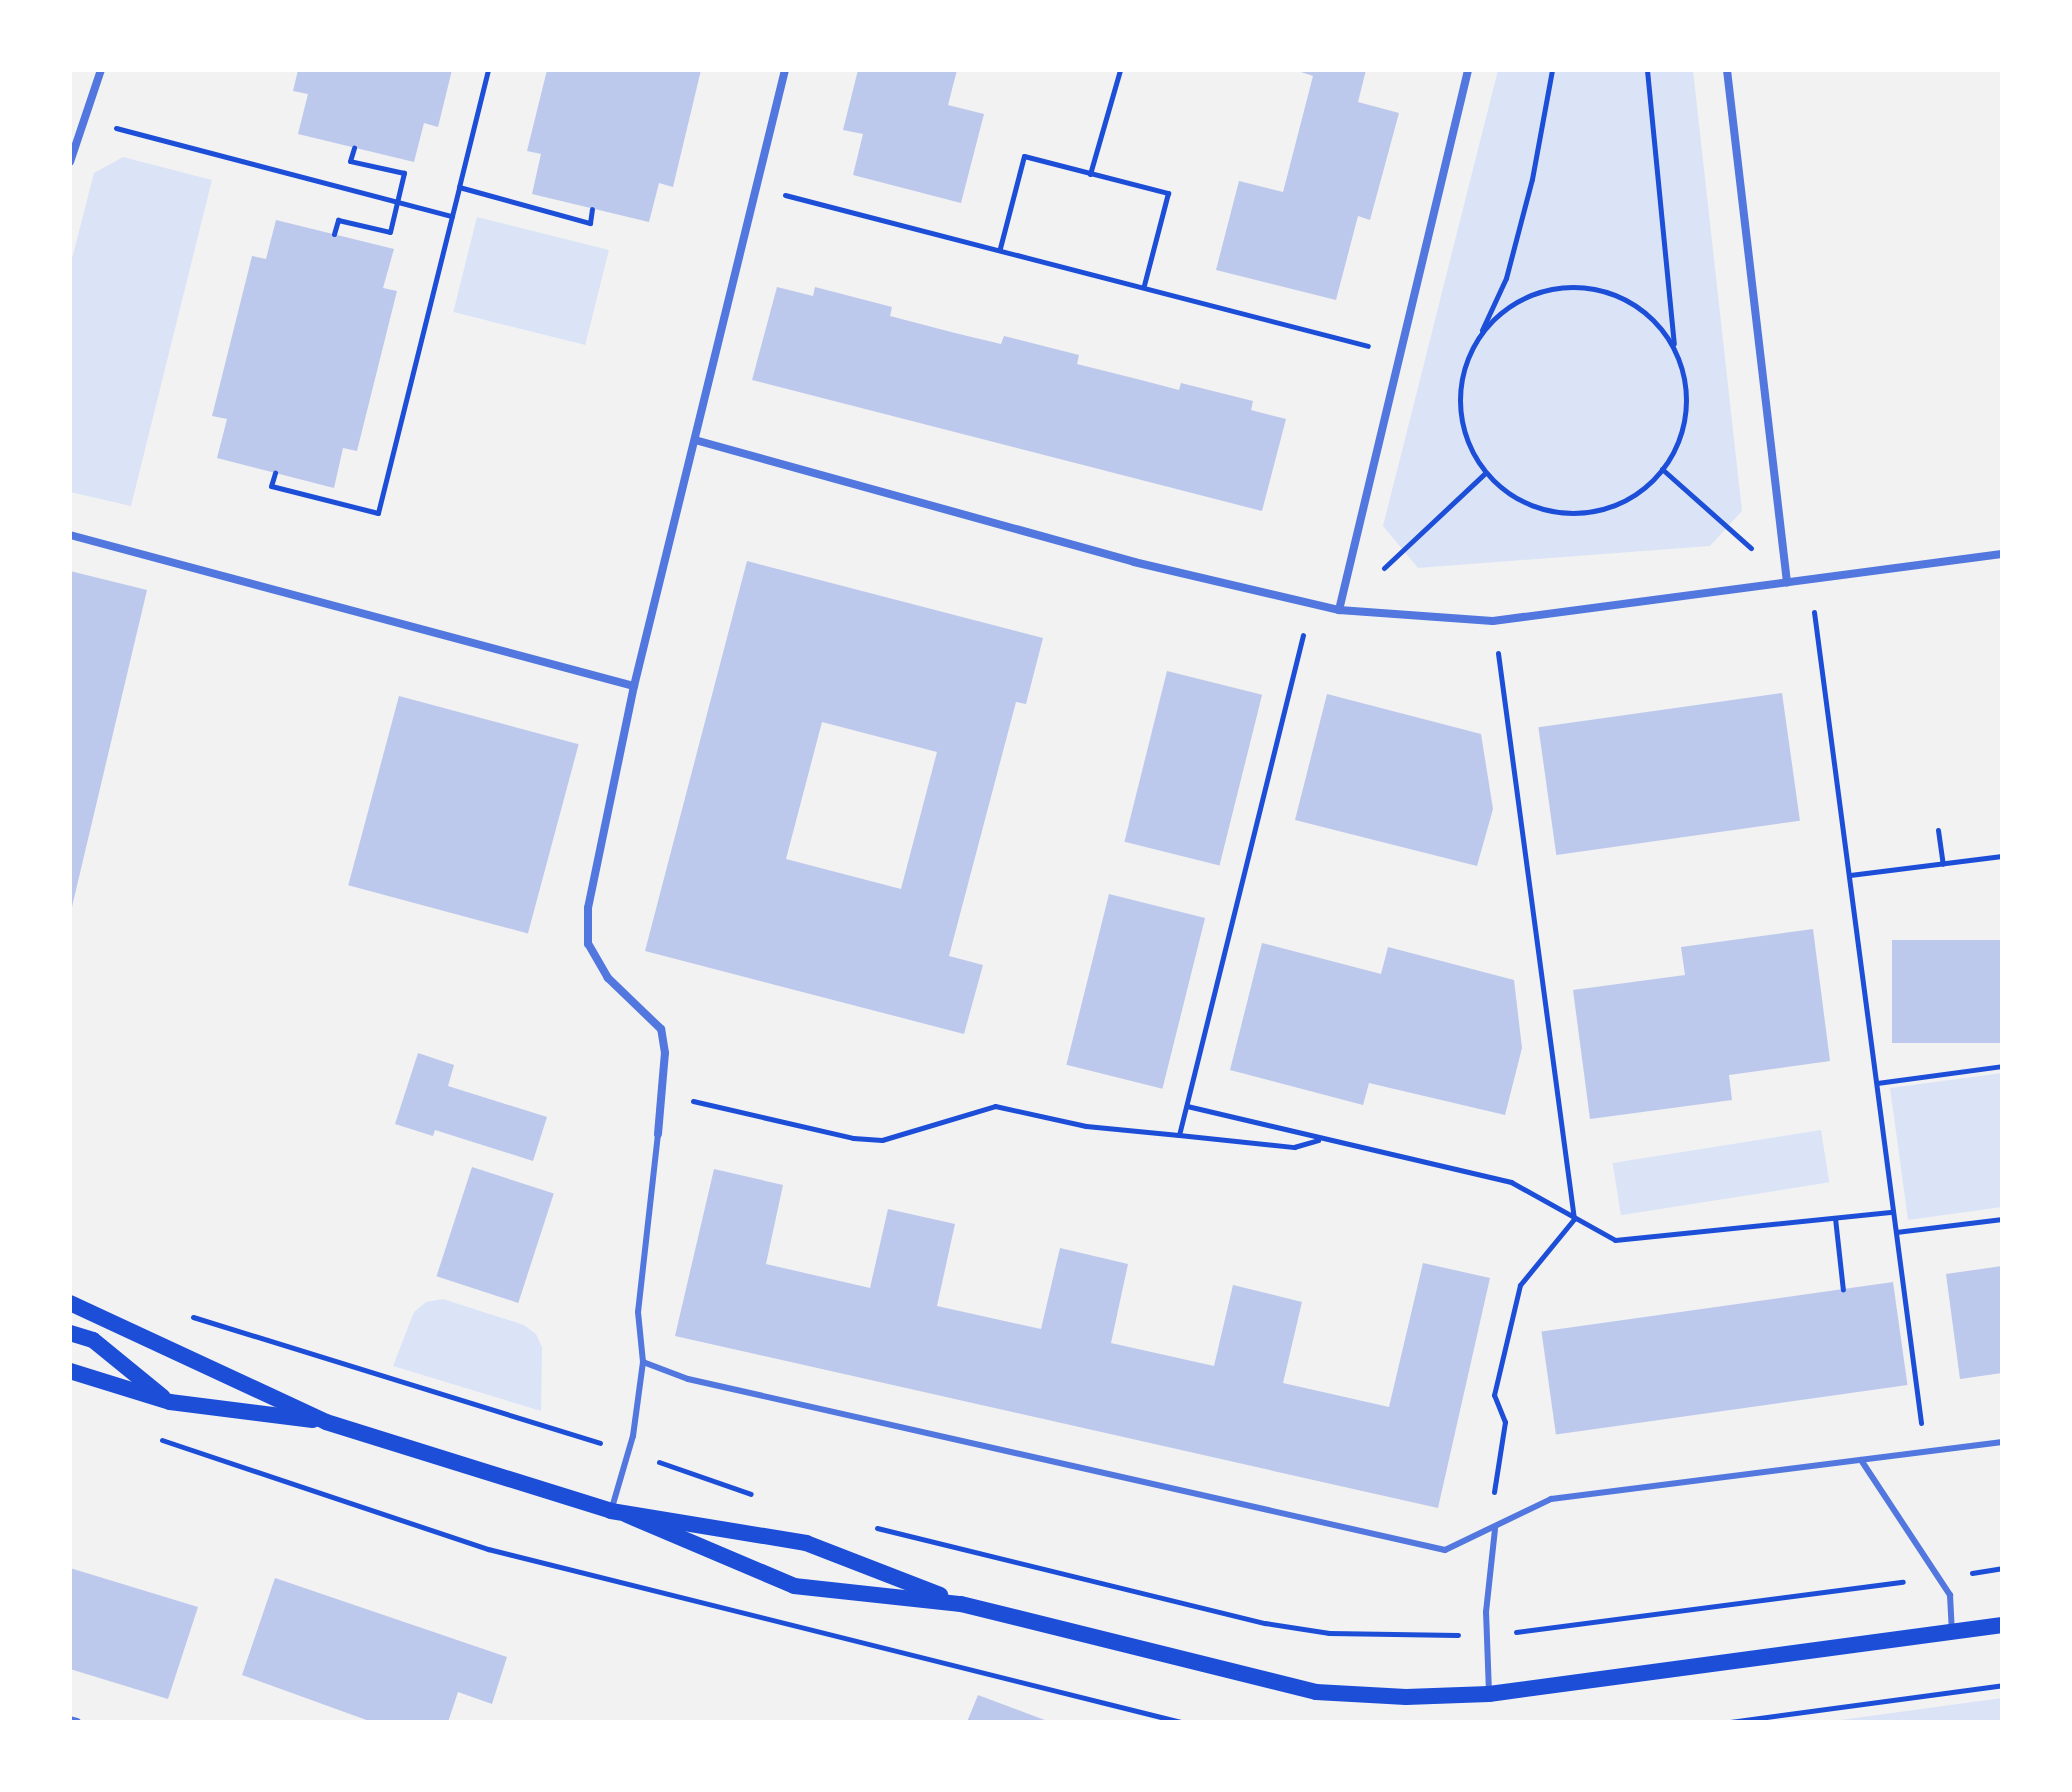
<!DOCTYPE html>
<style>
body{margin:0}
#map{position:relative;width:2072px;height:1792px;overflow:hidden;background:#f2f2f2;font-family:Merriweather,serif}
div>[style]{position:absolute}
.green>*{inset:0;background:#dbe4f7;transform-origin:0 0}
.building>*{inset:0;background:#bdc9ec;transform-origin:0 0}
.path>*{height:5px;margin:-2.5px;padding:0 2.5px;transform-origin:2.5px;border-radius:2.5px;background:#1d4ed8}
.path>.ring{margin:-2.5px;padding:0;box-sizing:content-box;background:none;border:5px solid #1d4ed8;border-radius:50%}
.service>*{height:6px;margin:-3px;padding:0 3px;transform-origin:3px;border-radius:3px;background:#5277de}
.minor>*{height:8px;margin:-4px;padding:0 4px;transform-origin:4px;border-radius:4px;background:#5277de}
.secondary>*{height:16px;margin:-8px;padding:0 8px;transform-origin:8px;border-radius:8px;background:#1d4ed8}
span{translate:-50% -50%;white-space:nowrap;text-align:center;line-height:1.15;-webkit-text-stroke:8px #fff;paint-order:stroke}
.frame{position:absolute;inset:0;border:72px solid #fff;pointer-events:none}
</style>
<div id="map">
<div class="green">
<i style="clip-path:polygon(1498px 70px,1693px 70px,1742px 511px,1710px 546px,1418px 568px,1383px 526px)"></i>
<i style="clip-path:polygon(123px 157px,212px 180px,131px 506px,70px 492px,70px 266px,94px 173px)"></i>
<i style="left:477px;top:217px;width:136px;height:98px;rotate:14deg"></i>
<i style="clip-path:polygon(2002px 1073px,2002px 1207px,1908px 1220px,1890px 1088px)"></i>
<i style="left:1821px;top:1130px;width:53px;height:211px;rotate:81deg"></i>
<i style="clip-path:polygon(443px 1299px,524px 1325px,536px 1334px,542px 1347px,541px 1411px,393px 1366px,414px 1312px,426px 1302px)"></i>
<i style="clip-path:polygon(2002px 1698px,2002px 1722px,1826px 1722px)"></i>
</div>
<div class="building">
<i style="clip-path:polygon(298px 70px,452px 70px,438px 127px,424px 123px,414px 162px,298px 134px,308px 94px,293px 91px)"></i>
<i style="clip-path:polygon(547px 70px,701px 70px,673px 187px,659px 183px,649px 222px,532px 194px,541px 154px,527px 151px)"></i>
<i style="clip-path:polygon(858px 70px,957px 70px,948px 105px,984px 114px,961px 203px,853px 175px,863px 134px,843px 130px)"></i>
<i style="clip-path:polygon(1295px 70px,1366px 70px,1358px 102px,1399px 113px,1370px 220px,1358px 216px,1336px 300px,1216px 270px,1239px 181px,1283px 192px,1313px 76px)"></i>
<i style="clip-path:polygon(276px 220px,394px 249px,383px 288px,397px 291px,357px 451px,343px 448px,334px 488px,217px 458px,227px 419px,212px 416px,252px 256px,266px 259px)"></i>
<i style="clip-path:polygon(777px 287px,813px 296px,815px 287px,892px 307px,890px 316px,955px 333px,1001px 344px,1004px 336px,1079px 355px,1077px 364px,1137px 379px,1179px 390px,1181px 383px,1253px 401px,1251px 410px,1286px 419px,1262px 511px,752px 380px)"></i>
<i style="clip-path:polygon(evenodd,747px 561px,1043px 638px,1026px 704px,1016px 702px,949px 956px,983px 965px,964px 1034px,645px 951px,747px 561px,822px 722px,937px 752px,901px 889px,786px 859px,822px 722px)"></i>
<i style="clip-path:polygon(70px 571px,147px 590px,71px 911px,70px 911px)"></i>
<i style="left:1167px;top:671px;width:98px;height:176px;rotate:14deg"></i>
<i style="left:1782px;top:693px;width:129px;height:246px;rotate:82deg"></i>
<i style="clip-path:polygon(1327px 694px,1481px 734px,1493px 809px,1477px 866px,1295px 820px)"></i>
<i style="left:399px;top:696px;width:186px;height:196px;rotate:15deg"></i>
<i style="left:1109px;top:894px;width:99px;height:176px;rotate:14deg"></i>
<i style="clip-path:polygon(1813px 929px,1830px 1061px,1729px 1075px,1732px 1100px,1590px 1119px,1573px 990px,1685px 975px,1681px 947px)"></i>
<i style="left:2002px;top:940px;width:103px;height:110px;rotate:90deg"></i>
<i style="clip-path:polygon(1262px 943px,1381px 974px,1388px 947px,1514px 980px,1522px 1048px,1505px 1115px,1369px 1083px,1363px 1105px,1230px 1070px)"></i>
<i style="clip-path:polygon(418px 1053px,454px 1065px,448px 1086px,547px 1117px,533px 1161px,435px 1130px,433px 1136px,395px 1124px)"></i>
<i style="left:472px;top:1167px;width:86px;height:115px;rotate:18deg"></i>
<i style="clip-path:polygon(714px 1169px,783px 1185px,766px 1264px,870px 1288px,888px 1209px,955px 1224px,937px 1306px,1041px 1329px,1060px 1248px,1128px 1264px,1111px 1343px,1214px 1366px,1233px 1285px,1302px 1302px,1283px 1383px,1389px 1407px,1423px 1263px,1490px 1278px,1438px 1508px,675px 1336px)"></i>
<i style="clip-path:polygon(2002px 1266px,2002px 1373px,1960px 1379px,1946px 1274px)"></i>
<i style="left:1893px;top:1282px;width:104px;height:355px;rotate:82deg"></i>
<i style="clip-path:polygon(70px 1568px,198px 1607px,168px 1699px,70px 1669px)"></i>
<i style="clip-path:polygon(275px 1578px,507px 1657px,492px 1704px,458px 1692px,448px 1722px,372px 1722px,242px 1675px)"></i>
<i style="clip-path:polygon(978px 1695px,1050px 1722px,967px 1722px)"></i>
</div>
<div class="path">
<i style="left:1647px;top:70px;width:275px;rotate:84.4deg"></i>
<i style="left:116px;top:128px;width:347px;rotate:14.7deg"></i>
<i style="left:452px;top:216px;width:306px;rotate:104deg"></i>
<i style="left:378px;top:513px;width:110px;rotate:-165.8deg"></i>
<i style="left:271px;top:486px;width:14px;rotate:-73deg"></i>
<i style="left:1090px;top:174px;width:108px;rotate:-73.9deg"></i>
<i style="left:459px;top:187px;width:121px;rotate:-76.1deg"></i>
<i style="left:785px;top:195px;width:602px;rotate:14.52deg"></i>
<i style="left:452px;top:216px;width:30px;rotate:-76deg"></i>
<i style="left:459px;top:187px;width:136px;rotate:15.4deg"></i>
<i style="left:590px;top:223px;width:14px;rotate:-82deg"></i>
<i style="left:334px;top:234px;width:15px;rotate:-74deg"></i>
<i style="left:338px;top:220px;width:53px;rotate:13deg"></i>
<i style="left:390px;top:232px;width:61px;rotate:-76.7deg"></i>
<i style="left:404px;top:173px;width:55px;rotate:-167.5deg"></i>
<i style="left:350px;top:161px;width:14px;rotate:-73deg"></i>
<i style="left:1000px;top:248px;width:95px;rotate:-75.4deg"></i>
<i style="left:1024px;top:156px;width:149px;rotate:14.4deg"></i>
<i style="left:1168px;top:193px;width:95px;rotate:104.6deg"></i>
<i class="ring" style="left:1460px;top:287px;width:221px;height:221px"></i>
<i style="left:1482px;top:330px;width:57px;rotate:-65.2deg"></i>
<i style="left:1506px;top:278px;width:102px;rotate:-75.3deg"></i>
<i style="left:1532px;top:179px;width:111px;rotate:-79.6deg"></i>
<i style="left:1662px;top:469px;width:119px;rotate:41.6deg"></i>
<i style="left:1384px;top:568px;width:139px;rotate:-43.2deg"></i>
<i style="left:1814px;top:612px;width:818px;rotate:82.48deg"></i>
<i style="left:1938px;top:830px;width:34px;rotate:82deg"></i>
<i style="left:1850px;top:875px;width:153px;rotate:-7.1deg"></i>
<i style="left:1877px;top:1083px;width:126px;rotate:-7.7deg"></i>
<i style="left:693px;top:1101px;width:164px;rotate:13deg"></i>
<i style="left:853px;top:1138px;width:29px;rotate:4deg"></i>
<i style="left:882px;top:1140px;width:118px;rotate:-16.7deg"></i>
<i style="left:995px;top:1106px;width:93px;rotate:12.4deg"></i>
<i style="left:1086px;top:1126px;width:93px;rotate:5.5deg"></i>
<i style="left:1179px;top:1135px;width:515px;rotate:-76.07deg"></i>
<i style="left:1187px;top:1106px;width:333px;rotate:13.2deg"></i>
<i style="left:1511px;top:1182px;width:119px;rotate:29.1deg"></i>
<i style="left:1615px;top:1240px;width:279px;rotate:-5.8deg"></i>
<i style="left:1179px;top:1135px;width:116px;rotate:6deg"></i>
<i style="left:1294px;top:1147px;width:25px;rotate:-16deg"></i>
<i style="left:1835px;top:1218px;width:72px;rotate:83.7deg"></i>
<i style="left:1896px;top:1232px;width:107px;rotate:-7deg"></i>
<i style="left:193px;top:1317px;width:426px;rotate:17.2deg"></i>
<i style="left:162px;top:1440px;width:344px;rotate:18.5deg"></i>
<i style="left:488px;top:1549px;width:714px;rotate:14.02deg"></i>
<i style="left:659px;top:1462px;width:97px;rotate:19.2deg"></i>
<i style="left:1494px;top:1492px;width:71px;rotate:-81.1deg"></i>
<i style="left:1505px;top:1422px;width:29px;rotate:-112deg"></i>
<i style="left:1494px;top:1395px;width:113px;rotate:-76.7deg"></i>
<i style="left:1520px;top:1285px;width:85px;rotate:-50.7deg"></i>
<i style="left:1574px;top:1219px;width:571px;rotate:-97.65deg"></i>
<i style="left:877px;top:1528px;width:399px;rotate:13.8deg"></i>
<i style="left:1265px;top:1623px;width:65px;rotate:8.9deg"></i>
<i style="left:1329px;top:1633px;width:129px;rotate:0.9deg"></i>
<i style="left:1972px;top:1573px;width:30px;rotate:-9deg"></i>
<i style="left:1516px;top:1632px;width:390px;rotate:-7.4deg"></i>
<i style="left:1730px;top:1722px;width:275px;rotate:-7.7deg"></i>
</div>
<div class="service">
<i style="left:658px;top:1134px;width:179px;rotate:96.4deg"></i>
<i style="left:638px;top:1312px;width:50px;rotate:84.3deg"></i>
<i style="left:643px;top:1362px;width:48px;rotate:20.7deg"></i>
<i style="left:688px;top:1379px;width:776px;rotate:12.73deg"></i>
<i style="left:1445px;top:1550px;width:118px;rotate:-25.7deg"></i>
<i style="left:1551px;top:1499px;width:455px;rotate:-7.2deg"></i>
<i style="left:1861px;top:1460px;width:162px;rotate:56.6deg"></i>
<i style="left:1950px;top:1595px;width:35px;rotate:87deg"></i>
<i style="left:611px;top:1511px;width:78px;rotate:-73.7deg"></i>
<i style="left:633px;top:1436px;width:75px;rotate:-82.3deg"></i>
<i style="left:1489px;top:1693px;width:81px;rotate:-92.1deg"></i>
<i style="left:1486px;top:1612px;width:83px;rotate:-83.8deg"></i>
</div>
<div class="minor">
<i style="left:1727px;top:70px;width:516px;rotate:83.32deg"></i>
<i style="left:70px;top:162px;width:97px;rotate:-71.4deg"></i>
<i style="left:695px;top:440px;width:456px;rotate:15.5deg"></i>
<i style="left:1134px;top:562px;width:211px;rotate:13.2deg"></i>
<i style="left:1339px;top:610px;width:154px;rotate:4.1deg"></i>
<i style="left:1493px;top:621px;width:513px;rotate:-7.5deg"></i>
<i style="left:70px;top:535px;width:584px;rotate:14.99deg"></i>
<i style="left:1339px;top:610px;width:555px;rotate:-76.56deg"></i>
<i style="left:658px;top:1134px;width:81px;rotate:-85.1deg"></i>
<i style="left:665px;top:1053px;width:24px;rotate:-99deg"></i>
<i style="left:661px;top:1029px;width:74px;rotate:-136.1deg"></i>
<i style="left:608px;top:978px;width:39px;rotate:-120deg"></i>
<i style="left:588px;top:944px;width:36px;rotate:-90deg"></i>
<i style="left:588px;top:908px;width:227px;rotate:-78.3deg"></i>
<i style="left:634px;top:686px;width:634px;rotate:-76.23deg"></i>
<i style="left:70px;top:1720px;width:7px;rotate:16deg"></i>
</div>
<div class="secondary">
<i style="left:70px;top:1303px;width:282px;rotate:24.9deg"></i>
<i style="left:326px;top:1422px;width:299px;rotate:17.3deg"></i>
<i style="left:611px;top:1511px;width:198px;rotate:9.3deg"></i>
<i style="left:806px;top:1543px;width:144px;rotate:21.2deg"></i>
<i style="left:70px;top:1333px;width:24px;rotate:17deg"></i>
<i style="left:93px;top:1340px;width:90px;rotate:39.2deg"></i>
<i style="left:70px;top:1371px;width:105px;rotate:17.2deg"></i>
<i style="left:170px;top:1402px;width:144px;rotate:7.2deg"></i>
<i style="left:627px;top:1515px;width:181px;rotate:23deg"></i>
<i style="left:794px;top:1586px;width:168px;rotate:6.2deg"></i>
<i style="left:961px;top:1604px;width:366px;rotate:13.9deg"></i>
<i style="left:1316px;top:1692px;width:90px;rotate:3.2deg"></i>
<i style="left:1406px;top:1697px;width:83px;rotate:-2.1deg"></i>
<i style="left:1489px;top:1694px;width:518px;rotate:-7.66deg"></i>
</div>
<div class="frame"></div>
</div>
